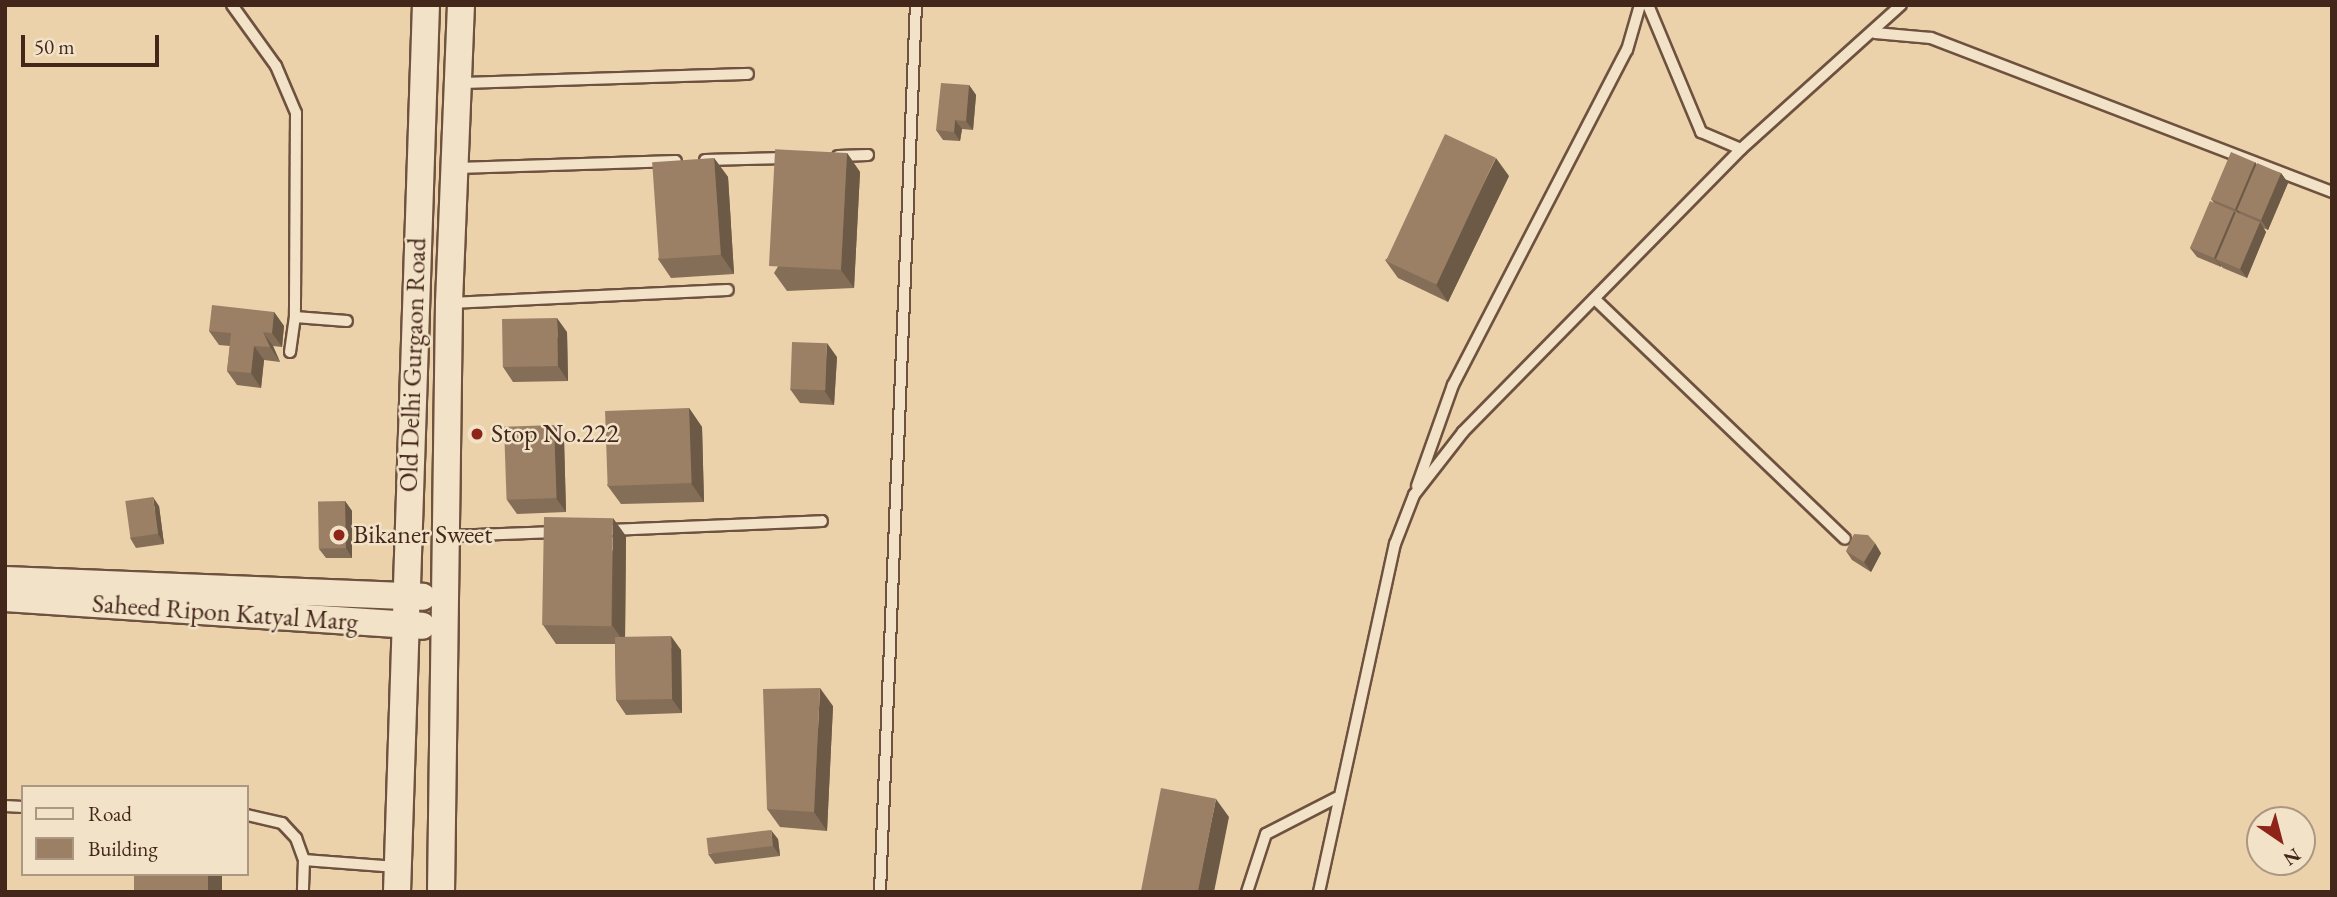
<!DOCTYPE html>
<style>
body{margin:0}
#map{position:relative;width:2337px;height:897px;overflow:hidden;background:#ebd2ab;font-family:"EB Garamond",serif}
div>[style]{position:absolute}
.roads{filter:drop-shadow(2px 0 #6e523f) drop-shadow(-2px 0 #6e523f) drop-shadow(0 2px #6e523f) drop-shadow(0 -2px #6e523f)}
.lane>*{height:10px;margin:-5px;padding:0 5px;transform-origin:5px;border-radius:5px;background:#f2e2c8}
.secondary>*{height:26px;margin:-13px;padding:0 13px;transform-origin:13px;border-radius:13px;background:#f2e2c8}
.wall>*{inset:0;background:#856e58}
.shaded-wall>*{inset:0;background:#6c5a47;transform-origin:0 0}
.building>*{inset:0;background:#9b8066;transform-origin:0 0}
.dots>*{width:19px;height:19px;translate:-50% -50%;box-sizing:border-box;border:4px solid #f2e2c8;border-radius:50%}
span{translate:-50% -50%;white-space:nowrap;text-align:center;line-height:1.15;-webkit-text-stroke:5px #f2e2c8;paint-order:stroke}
.street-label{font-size:26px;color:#44271b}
.poi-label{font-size:26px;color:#44271b}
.left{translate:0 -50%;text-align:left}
.frame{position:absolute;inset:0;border:7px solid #44271b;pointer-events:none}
.legend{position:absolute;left:21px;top:785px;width:228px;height:91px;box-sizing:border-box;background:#f2e2c8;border:2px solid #ac9783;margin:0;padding:9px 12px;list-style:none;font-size:21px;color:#44271b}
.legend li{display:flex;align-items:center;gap:14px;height:35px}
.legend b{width:35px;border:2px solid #ac9783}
.north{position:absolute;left:2246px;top:806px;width:70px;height:70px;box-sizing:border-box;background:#f2e2c8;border:2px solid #ac9783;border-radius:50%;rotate:145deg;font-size:19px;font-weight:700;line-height:28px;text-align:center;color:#44271b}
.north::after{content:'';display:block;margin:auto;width:24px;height:32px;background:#8f2418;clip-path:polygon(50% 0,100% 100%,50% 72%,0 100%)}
.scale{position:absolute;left:21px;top:35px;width:138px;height:32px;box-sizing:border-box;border:4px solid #44271b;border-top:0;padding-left:9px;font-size:21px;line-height:24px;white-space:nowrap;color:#44271b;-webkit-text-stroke:5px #f2e2c8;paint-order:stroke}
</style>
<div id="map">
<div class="roads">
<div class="lane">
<i style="left:232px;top:5px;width:75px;rotate:54.2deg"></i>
<i style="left:276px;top:66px;width:51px;rotate:66.9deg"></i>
<i style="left:296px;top:113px;width:204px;rotate:90.3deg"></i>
<i style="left:295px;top:317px;width:52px;rotate:4.4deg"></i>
<i style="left:1648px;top:5px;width:138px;rotate:67.3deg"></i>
<i style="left:1701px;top:132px;width:43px;rotate:23deg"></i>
<i style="left:1741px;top:149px;width:215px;rotate:-42deg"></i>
<i style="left:1875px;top:33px;width:56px;rotate:5.1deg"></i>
<i style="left:1931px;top:38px;width:430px;rotate:21deg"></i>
<i style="left:460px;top:83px;width:288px;rotate:-1.8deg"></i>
<i style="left:838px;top:156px;width:30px;rotate:-2deg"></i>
<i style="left:705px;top:160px;width:80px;rotate:-1.4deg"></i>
<i style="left:457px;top:168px;width:219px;rotate:-1.8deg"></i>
<i style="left:1598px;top:302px;width:342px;rotate:43.8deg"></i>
<i style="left:450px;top:303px;width:278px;rotate:-2.7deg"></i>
<i style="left:290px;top:352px;width:35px;rotate:-82deg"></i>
<i style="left:1417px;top:486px;width:107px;rotate:-70.4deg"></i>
<i style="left:1453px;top:385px;width:377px;rotate:-62.6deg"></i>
<i style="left:1627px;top:50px;width:47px;rotate:-73.9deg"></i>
<i style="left:610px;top:530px;width:212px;rotate:-2.4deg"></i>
<i style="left:449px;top:536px;width:107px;rotate:-2.1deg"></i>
<i style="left:5px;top:806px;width:18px;rotate:3deg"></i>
<i style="left:247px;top:815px;width:36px;rotate:13deg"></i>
<i style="left:282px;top:823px;width:21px;rotate:47deg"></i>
<i style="left:296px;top:838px;width:23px;rotate:70deg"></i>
<i style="left:304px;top:860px;width:32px;rotate:92deg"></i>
<i style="left:304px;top:860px;width:93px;rotate:4.3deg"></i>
<i style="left:880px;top:892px;width:888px;rotate:-87.68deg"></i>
<i style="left:1247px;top:892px;width:61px;rotate:-71.9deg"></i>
<i style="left:1266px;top:834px;width:79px;rotate:-27.2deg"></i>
<i style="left:1319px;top:892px;width:356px;rotate:-77.7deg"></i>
<i style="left:1395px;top:544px;width:53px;rotate:-68.8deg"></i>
<i style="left:1414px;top:495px;width:80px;rotate:-52.1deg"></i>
<i style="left:1463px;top:432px;width:397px;rotate:-45.5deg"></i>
</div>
<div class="secondary">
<i style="left:5px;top:580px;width:418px;rotate:2.3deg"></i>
<i style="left:5px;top:598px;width:418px;rotate:3.8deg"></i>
<i style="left:397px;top:892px;width:887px;rotate:-88.13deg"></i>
<i style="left:441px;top:892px;width:589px;rotate:-89.22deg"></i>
<i style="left:449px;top:303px;width:298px;rotate:-87.7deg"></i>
</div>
</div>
<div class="wall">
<i style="clip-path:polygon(969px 85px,976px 95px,973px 130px,962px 129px,960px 141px,943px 140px,936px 130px)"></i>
<i style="clip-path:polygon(847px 153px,860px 172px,854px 288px,787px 291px,774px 273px)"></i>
<i style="clip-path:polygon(714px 158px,728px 177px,734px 274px,671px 278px,658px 259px)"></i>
<i style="clip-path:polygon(2255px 162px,2257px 165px,2281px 173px,2288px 183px,2268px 230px,2263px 228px,2266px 232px,2247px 278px,2223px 268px,2221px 266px,2221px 267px,2197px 257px,2190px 248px,2214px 203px,2211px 199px)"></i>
<i style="clip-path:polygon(1509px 176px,1448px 302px,1398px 278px,1385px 260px)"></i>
<i style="clip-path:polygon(274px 312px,284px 326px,282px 347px,273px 346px,280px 362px,264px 360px,261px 388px,237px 385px,227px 371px,230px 346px,219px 345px,209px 331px)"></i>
<i style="clip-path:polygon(567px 332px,568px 381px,513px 382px,503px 367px)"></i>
<i style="clip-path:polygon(837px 357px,834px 405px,800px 403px,790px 389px)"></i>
<i style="clip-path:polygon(689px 408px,702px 427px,704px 502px,621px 504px,607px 485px)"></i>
<i style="clip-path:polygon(554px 425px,564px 439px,566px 512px,517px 514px,507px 500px)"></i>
<i style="clip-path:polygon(345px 501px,352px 511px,352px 558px,326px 558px,319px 549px)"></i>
<i style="clip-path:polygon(159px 506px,164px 544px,136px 548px,130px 538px)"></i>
<i style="clip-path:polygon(626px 536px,625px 637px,681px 650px,682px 713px,626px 715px,616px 700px,615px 644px,556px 644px,543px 625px)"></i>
<i style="clip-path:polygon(1846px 551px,1881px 553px,1871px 572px,1852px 560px)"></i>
<i style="clip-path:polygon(833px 706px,827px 831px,780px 827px,767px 809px)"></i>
<i style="clip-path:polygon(778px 839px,780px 856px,715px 864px,708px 854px)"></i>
</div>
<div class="shaded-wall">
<i style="clip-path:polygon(969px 85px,976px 95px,973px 130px,966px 121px)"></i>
<i style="clip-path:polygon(955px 120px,962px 129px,960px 141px,954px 132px)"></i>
<i style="clip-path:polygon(847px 153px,860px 172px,854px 288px,841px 270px)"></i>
<i style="clip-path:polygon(714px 158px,728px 177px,734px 274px,721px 255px)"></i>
<i style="clip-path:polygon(1496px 158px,1509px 176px,1448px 302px,1435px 283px)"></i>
<i style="clip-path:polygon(2255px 162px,2261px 172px,2238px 210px,2242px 217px,2242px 218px,2235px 209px)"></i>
<i style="clip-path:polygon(2281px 173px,2288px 183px,2268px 230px,2261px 220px)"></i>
<i style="clip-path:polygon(2234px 211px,2241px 221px,2216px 259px,2221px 266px,2221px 267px,2214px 257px)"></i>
<i style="clip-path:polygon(2260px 222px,2266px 232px,2247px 278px,2240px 269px)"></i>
<i style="clip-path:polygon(274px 312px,284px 326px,282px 347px,272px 333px)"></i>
<i style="clip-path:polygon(557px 318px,567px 332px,568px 381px,558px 366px)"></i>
<i style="clip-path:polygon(263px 332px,273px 346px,280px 362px,270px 347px)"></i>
<i style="clip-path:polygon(827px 343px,837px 357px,834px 405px,824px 390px)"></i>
<i style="clip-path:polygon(254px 346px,264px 360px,261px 388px,251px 373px)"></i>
<i style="clip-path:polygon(689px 408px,702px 427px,704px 502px,691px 483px)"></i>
<i style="clip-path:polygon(554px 425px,564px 439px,566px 512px,556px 498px)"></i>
<i style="clip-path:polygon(153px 497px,159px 506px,164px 544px,158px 534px)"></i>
<i style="clip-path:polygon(345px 501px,352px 511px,352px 558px,346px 548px)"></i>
<i style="clip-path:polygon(613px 518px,626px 536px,625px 644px,612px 625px)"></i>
<i style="clip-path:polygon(1875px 543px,1881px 553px,1871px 572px,1864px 562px)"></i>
<i style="clip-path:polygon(671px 636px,681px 650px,682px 713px,672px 699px)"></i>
<i style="clip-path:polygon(820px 688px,833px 706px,827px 831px,814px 812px)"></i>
<i style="clip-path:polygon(1216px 799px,1229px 817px,1214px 892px,1197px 892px)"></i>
<i style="clip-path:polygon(771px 830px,778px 839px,780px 856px,773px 846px)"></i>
<i style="left:208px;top:874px;width:14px;height:18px"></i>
</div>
<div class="building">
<i style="clip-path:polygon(941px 83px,969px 85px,966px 121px,955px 120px,954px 132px,936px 130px)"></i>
<i style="left:1445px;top:134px;width:56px;height:140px;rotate:25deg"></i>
<i style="left:2231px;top:152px;width:26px;height:51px;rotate:23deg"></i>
<i style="left:847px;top:153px;width:117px;height:72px;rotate:93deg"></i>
<i style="left:714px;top:158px;width:97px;height:62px;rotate:86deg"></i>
<i style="left:2257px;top:163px;width:26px;height:51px;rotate:23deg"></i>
<i style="left:2210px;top:201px;width:26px;height:51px;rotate:23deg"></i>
<i style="left:2236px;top:212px;width:26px;height:51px;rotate:23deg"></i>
<i style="clip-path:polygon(212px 305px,274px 312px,272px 333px,263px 332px,270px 347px,254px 346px,251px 373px,227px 371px,231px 333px,209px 331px)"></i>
<i style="left:557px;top:318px;width:48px;height:55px;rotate:89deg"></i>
<i style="left:792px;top:342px;width:35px;height:47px;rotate:2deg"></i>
<i style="left:689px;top:408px;width:75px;height:84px;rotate:88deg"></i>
<i style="left:554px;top:425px;width:73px;height:50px;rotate:88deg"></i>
<i style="left:153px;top:497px;width:37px;height:28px;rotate:82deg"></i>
<i style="left:345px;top:501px;width:47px;height:27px;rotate:89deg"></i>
<i style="left:544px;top:517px;width:69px;height:108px;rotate:1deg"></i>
<i style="clip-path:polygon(1854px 534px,1868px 535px,1875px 543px,1864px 562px,1846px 551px)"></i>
<i style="left:671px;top:636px;width:63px;height:56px;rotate:89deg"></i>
<i style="clip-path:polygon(820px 688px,814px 812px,767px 809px,763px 689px)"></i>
<i style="left:1161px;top:788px;width:56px;height:106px;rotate:11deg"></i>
<i style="left:771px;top:830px;width:16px;height:65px;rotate:83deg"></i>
<i style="left:134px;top:874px;width:74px;height:18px"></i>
</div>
<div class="dots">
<i style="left:477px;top:434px;background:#8f2418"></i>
<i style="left:339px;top:535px;background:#8f2418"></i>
</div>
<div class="street-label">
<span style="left:413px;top:365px;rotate:-88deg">Old Delhi Gurgaon Road</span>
<span style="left:225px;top:613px;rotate:4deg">Saheed Ripon Katyal Marg</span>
</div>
<div class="poi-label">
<span class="left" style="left:491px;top:434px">Stop No.222</span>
<span class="left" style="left:353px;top:535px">Bikaner Sweet</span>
</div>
<div class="frame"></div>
<ul class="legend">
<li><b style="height:9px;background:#f2e2c8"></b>Road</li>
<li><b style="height:19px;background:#9b8066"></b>Building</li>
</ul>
<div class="north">N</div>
<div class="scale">50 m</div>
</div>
